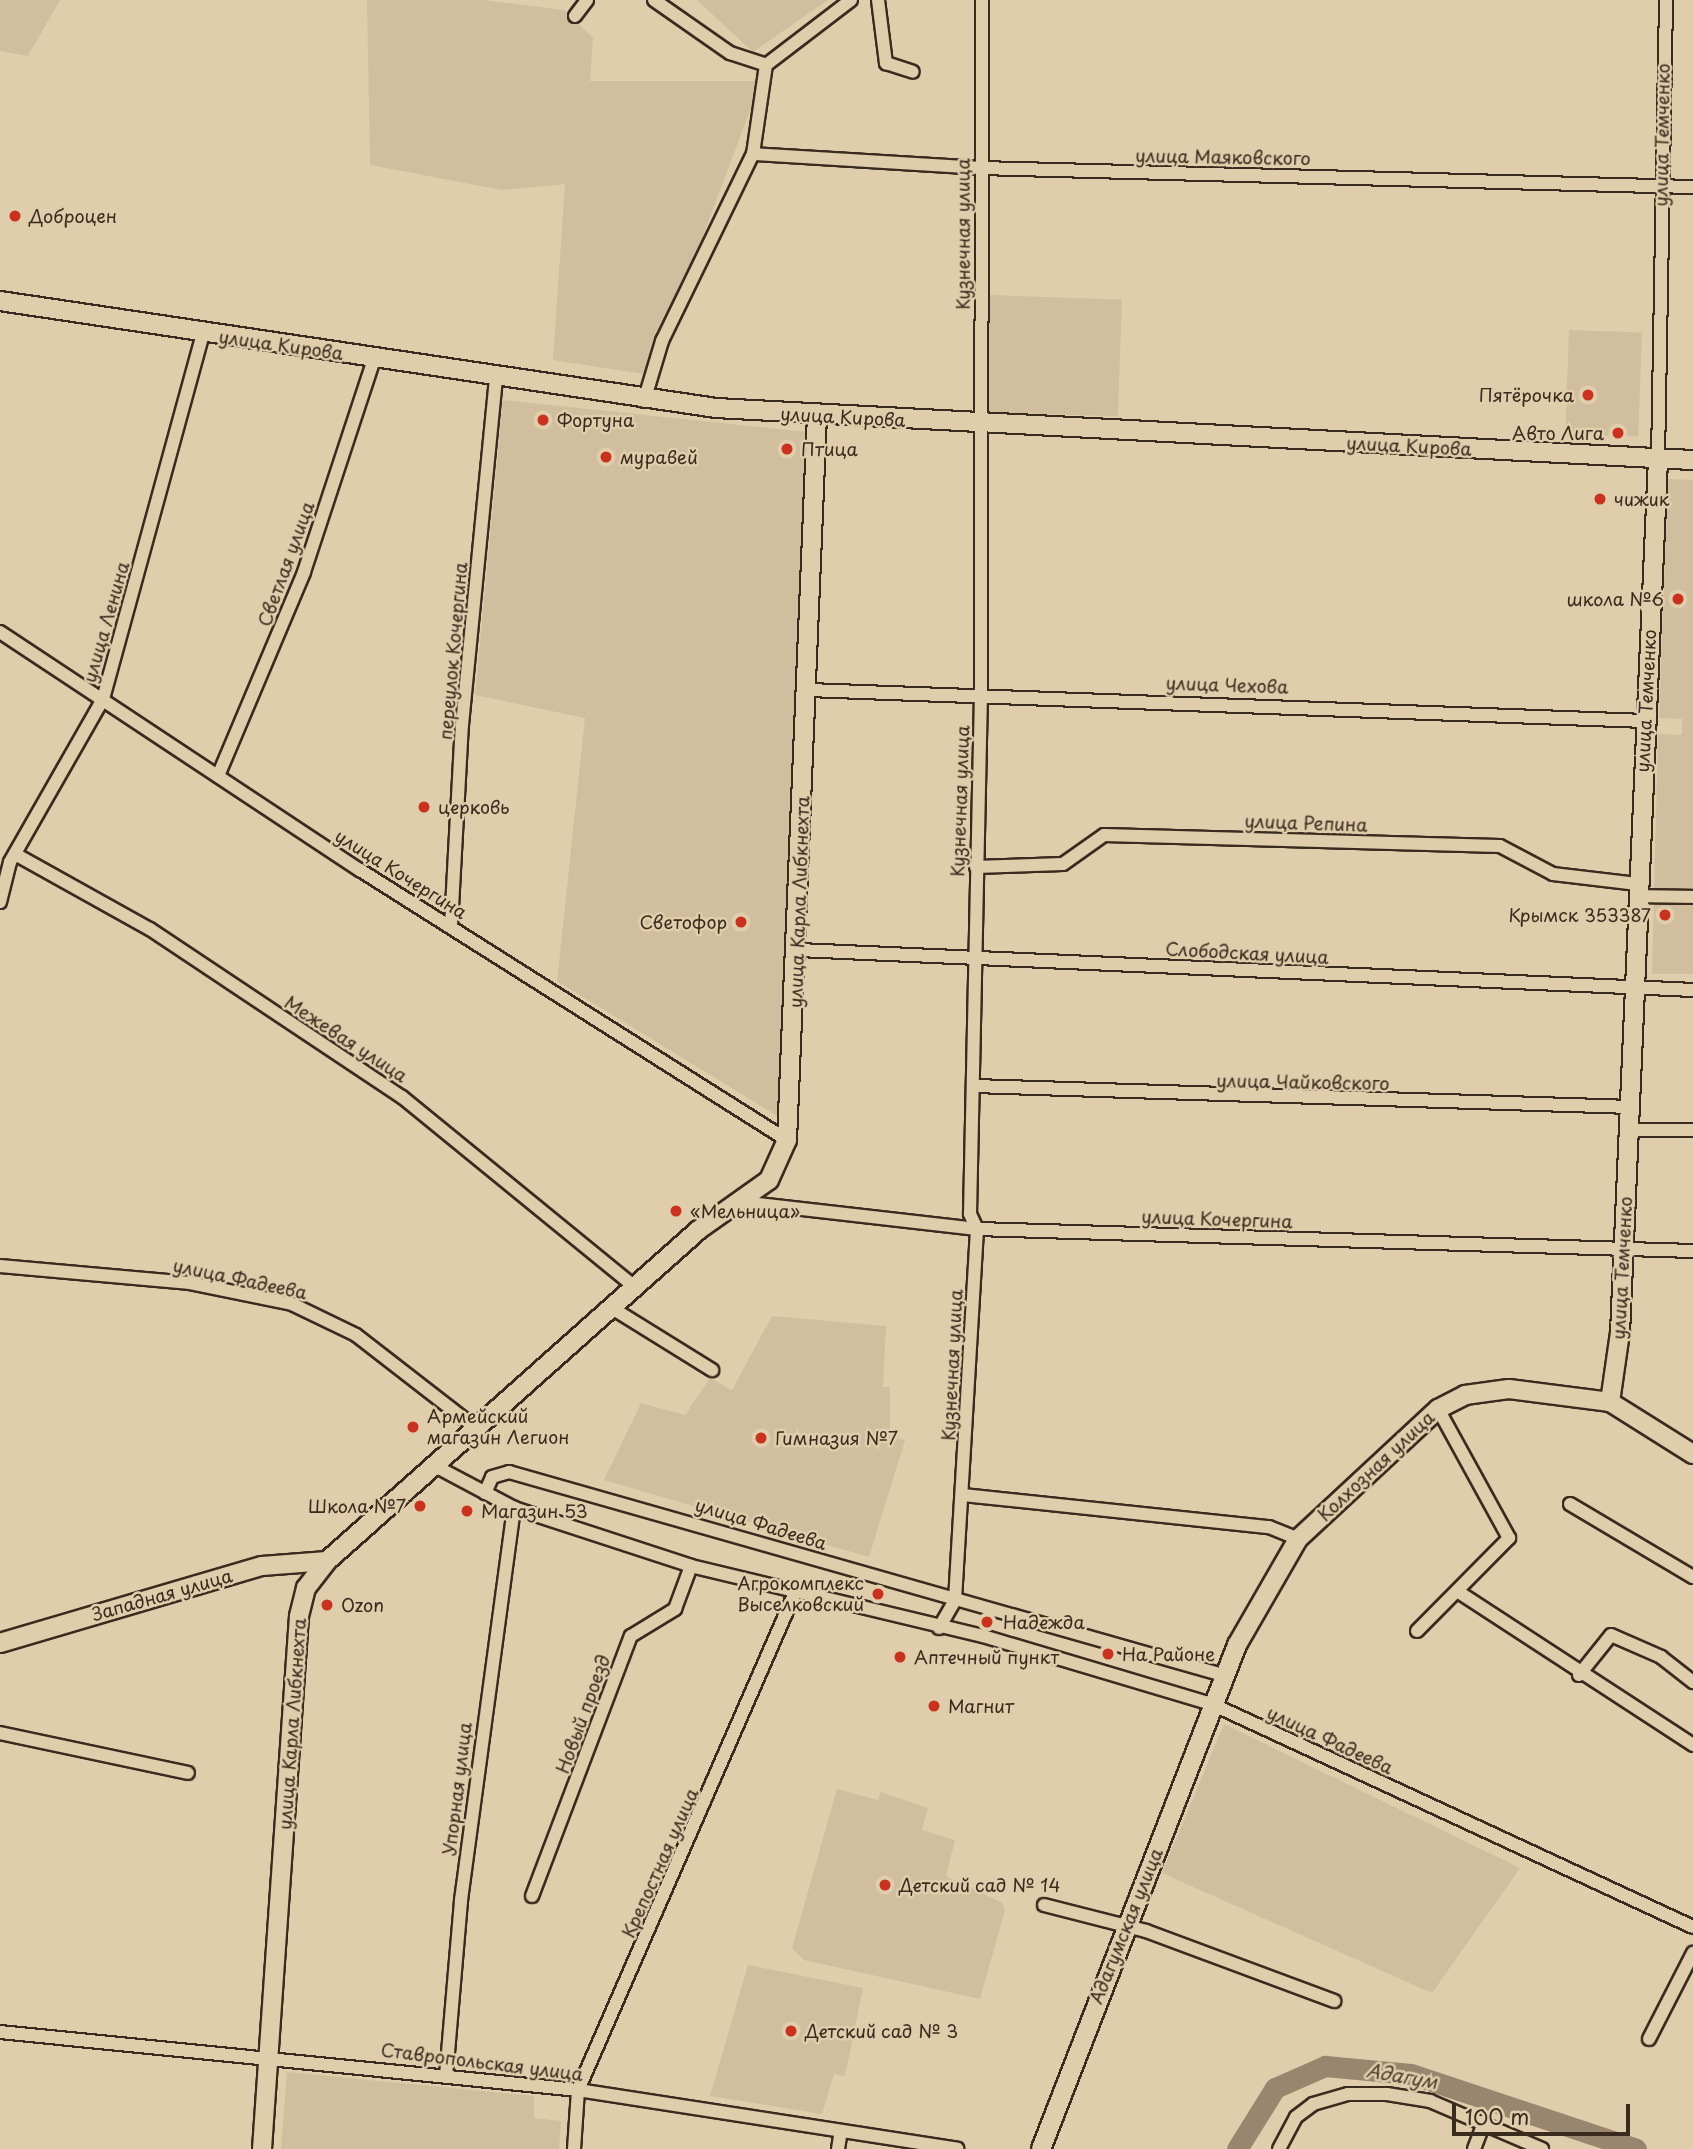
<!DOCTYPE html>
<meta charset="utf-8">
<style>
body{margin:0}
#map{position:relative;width:1693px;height:2149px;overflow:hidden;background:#e0cdab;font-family:"Playpen Sans",sans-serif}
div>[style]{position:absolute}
.built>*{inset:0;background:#d1be9e;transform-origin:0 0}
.river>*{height:21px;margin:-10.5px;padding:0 10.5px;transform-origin:10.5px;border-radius:10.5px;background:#98876e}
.roads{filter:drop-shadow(2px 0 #3b2a1e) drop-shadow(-2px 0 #3b2a1e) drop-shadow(0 2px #3b2a1e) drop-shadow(0 -2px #3b2a1e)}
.minor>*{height:12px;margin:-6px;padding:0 6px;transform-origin:6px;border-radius:6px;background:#e0cdab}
.secondary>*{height:18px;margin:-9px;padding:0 9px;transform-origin:9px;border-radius:9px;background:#e0cdab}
.dots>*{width:19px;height:19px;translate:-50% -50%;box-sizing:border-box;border:4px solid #e0cdab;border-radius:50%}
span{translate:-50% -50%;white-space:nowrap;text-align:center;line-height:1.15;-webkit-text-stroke:5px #e0cdab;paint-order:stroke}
.street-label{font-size:18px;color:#3b2a1e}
.poi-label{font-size:18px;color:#3b2a1e}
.left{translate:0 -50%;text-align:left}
.right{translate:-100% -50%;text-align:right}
.water-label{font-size:19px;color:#4e3d2e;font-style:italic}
.scale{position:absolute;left:1452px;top:2104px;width:178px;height:32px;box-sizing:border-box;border:4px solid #3b2a1e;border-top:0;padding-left:9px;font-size:21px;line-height:24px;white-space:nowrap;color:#3b2a1e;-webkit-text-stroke:5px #e0cdab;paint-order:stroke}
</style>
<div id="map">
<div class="built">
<i style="clip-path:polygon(0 0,60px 0,28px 56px,0 51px)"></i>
<i style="clip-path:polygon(367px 0,483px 0,564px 10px,593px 38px,590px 81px,761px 81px,680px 297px,643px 374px,553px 360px,565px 184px,502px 190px,370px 165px)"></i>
<i style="clip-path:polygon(697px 0,828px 0,753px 52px)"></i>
<i style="left:990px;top:295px;width:132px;height:117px;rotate:2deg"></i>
<i style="left:1569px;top:330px;width:73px;height:104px;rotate:2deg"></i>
<i style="clip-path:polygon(503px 400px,807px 432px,779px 1117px,557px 981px,585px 718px,475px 695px)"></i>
<i style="clip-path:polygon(1668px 479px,1693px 480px,1693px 974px,1652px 974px,1658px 734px,1682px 735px,1682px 719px,1659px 718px)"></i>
<i style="clip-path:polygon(772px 1316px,886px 1326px,883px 1387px,890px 1387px,890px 1436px,905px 1440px,869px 1557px,604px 1480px,641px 1403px,685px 1415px,710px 1378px,732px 1390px)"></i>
<i style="clip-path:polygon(1224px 1724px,1520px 1868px,1432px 1993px,1162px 1873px)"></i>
<i style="clip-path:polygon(837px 1789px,878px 1800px,881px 1792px,928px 1808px,922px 1830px,955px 1840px,946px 1876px,1001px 1902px,1005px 1910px,980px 1999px,804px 1960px,792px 1948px)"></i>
<i style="clip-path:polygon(748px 1965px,863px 1988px,845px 2076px,834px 2074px,822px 2114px,710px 2096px)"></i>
<i style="clip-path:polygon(287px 2072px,534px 2096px,534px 2118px,561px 2121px,559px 2149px,281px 2149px)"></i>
</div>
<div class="river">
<i style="left:1237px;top:2149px;width:72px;rotate:-58.1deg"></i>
<i style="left:1275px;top:2088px;width:55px;rotate:-23.7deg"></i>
<i style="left:1325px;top:2066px;width:86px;rotate:5.3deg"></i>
<i style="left:1411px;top:2074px;width:237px;rotate:18.4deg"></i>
</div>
<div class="roads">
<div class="minor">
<i style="left:654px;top:0;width:93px;rotate:34.9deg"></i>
<i style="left:730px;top:53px;width:38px;rotate:18deg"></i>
<i style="left:878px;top:0;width:64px;rotate:82.8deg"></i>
<i style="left:886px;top:63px;width:28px;rotate:18deg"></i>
<i style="left:575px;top:16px;width:20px;rotate:-53deg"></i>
<i style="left:753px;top:154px;width:227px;rotate:3.5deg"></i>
<i style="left:980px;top:168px;width:713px;rotate:1.53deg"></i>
<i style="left:644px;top:401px;width:63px;rotate:-73.3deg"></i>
<i style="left:662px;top:341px;width:208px;rotate:-64.1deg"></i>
<i style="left:753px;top:154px;width:90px;rotate:-81.7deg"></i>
<i style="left:766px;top:65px;width:107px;rotate:-37.4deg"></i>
<i style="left:1658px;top:459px;width:459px;rotate:-89deg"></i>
<i style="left:0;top:632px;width:432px;rotate:33.5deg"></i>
<i style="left:360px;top:870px;width:505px;rotate:32.31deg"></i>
<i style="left:808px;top:690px;width:837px;rotate:2.12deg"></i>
<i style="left:218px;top:776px;width:221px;rotate:-67.1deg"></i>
<i style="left:304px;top:572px;width:224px;rotate:-71.8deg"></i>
<i style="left:15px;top:854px;width:154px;rotate:29.1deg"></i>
<i style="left:150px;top:929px;width:303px;rotate:33.7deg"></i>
<i style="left:402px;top:1097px;width:301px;rotate:39.2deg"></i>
<i style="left:976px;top:867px;width:87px;rotate:-2deg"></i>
<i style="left:1063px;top:864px;width:50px;rotate:-35.3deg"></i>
<i style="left:1104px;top:835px;width:396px;rotate:1.6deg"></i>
<i style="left:1500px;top:846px;width:60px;rotate:27.8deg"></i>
<i style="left:1553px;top:874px;width:85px;rotate:6.8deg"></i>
<i style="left:1637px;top:896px;width:56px;rotate:1deg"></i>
<i style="left:0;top:902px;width:41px;rotate:-76deg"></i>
<i style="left:10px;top:862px;width:188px;rotate:-60.3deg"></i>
<i style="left:103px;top:699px;width:378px;rotate:-74.7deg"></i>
<i style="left:451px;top:926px;width:201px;rotate:-86.9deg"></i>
<i style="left:462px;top:725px;width:348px;rotate:-84.4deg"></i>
<i style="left:799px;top:950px;width:895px;rotate:2.56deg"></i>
<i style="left:974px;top:1086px;width:657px;rotate:1.83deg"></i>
<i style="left:1629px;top:1130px;width:64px"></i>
<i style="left:740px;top:1202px;width:239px;rotate:6.5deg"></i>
<i style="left:977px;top:1229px;width:716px;rotate:1.76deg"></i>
<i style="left:0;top:1266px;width:191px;rotate:5.1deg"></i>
<i style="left:190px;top:1283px;width:104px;rotate:11.6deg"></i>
<i style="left:292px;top:1304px;width:71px;rotate:25.8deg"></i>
<i style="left:356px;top:1335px;width:153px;rotate:37.8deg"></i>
<i style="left:612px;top:1308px;width:118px;rotate:31.8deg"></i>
<i style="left:437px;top:1467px;width:87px;rotate:28deg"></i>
<i style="left:514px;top:1508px;width:186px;rotate:18.1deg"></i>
<i style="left:691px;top:1566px;width:300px;rotate:13.5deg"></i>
<i style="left:983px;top:1636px;width:241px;rotate:16.6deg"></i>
<i style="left:1214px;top:1705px;width:528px;rotate:24.87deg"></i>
<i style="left:485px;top:1493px;width:17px;rotate:-66deg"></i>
<i style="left:492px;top:1477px;width:18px;rotate:-16deg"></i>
<i style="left:509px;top:1472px;width:745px;rotate:15.88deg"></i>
<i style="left:963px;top:1495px;width:308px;rotate:6deg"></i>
<i style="left:1269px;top:1527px;width:31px;rotate:22deg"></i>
<i style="left:1570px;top:1504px;width:143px;rotate:30.7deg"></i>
<i style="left:1457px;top:1591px;width:282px;rotate:33.1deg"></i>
<i style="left:955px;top:1600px;width:372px;rotate:-86.6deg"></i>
<i style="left:977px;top:1229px;width:17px;rotate:-115deg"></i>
<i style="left:970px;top:1214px;width:522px;rotate:-88.79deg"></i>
<i style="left:981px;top:692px;width:692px;rotate:-89.92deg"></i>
<i style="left:939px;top:1628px;width:32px;rotate:-60deg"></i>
<i style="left:1417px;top:1631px;width:131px;rotate:-45.3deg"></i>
<i style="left:1509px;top:1538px;width:147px;rotate:-118.8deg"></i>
<i style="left:1579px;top:1675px;width:51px;rotate:-51.3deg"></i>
<i style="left:1611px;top:1635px;width:55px;rotate:23.7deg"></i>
<i style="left:1661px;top:1657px;width:41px;rotate:38deg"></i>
<i style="left:0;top:1733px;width:192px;rotate:12deg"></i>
<i style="left:532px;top:1896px;width:278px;rotate:-69.2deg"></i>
<i style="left:631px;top:1636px;width:52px;rotate:-31.5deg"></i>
<i style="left:675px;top:1609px;width:46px;rotate:-69.6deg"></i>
<i style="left:1044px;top:1905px;width:105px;rotate:14.3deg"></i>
<i style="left:1146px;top:1931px;width:201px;rotate:20.4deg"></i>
<i style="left:0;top:2032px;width:581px;rotate:5.73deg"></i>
<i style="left:578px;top:2090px;width:384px;rotate:8.8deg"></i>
<i style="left:1649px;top:2039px;width:97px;rotate:-62.9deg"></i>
<i style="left:446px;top:2076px;width:177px;rotate:-85.1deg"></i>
<i style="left:461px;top:1900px;width:396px;rotate:-82.3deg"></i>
<i style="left:574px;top:2149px;width:59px;rotate:-86.1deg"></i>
<i style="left:578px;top:2090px;width:540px;rotate:-66.43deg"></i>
<i style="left:838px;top:2149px;width:18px;rotate:-81deg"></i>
<i style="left:1279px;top:2149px;width:36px;rotate:-62deg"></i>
<i style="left:1296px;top:2117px;width:21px;rotate:-37deg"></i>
<i style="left:1313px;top:2104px;width:36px;rotate:-16deg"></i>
<i style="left:1348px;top:2094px;width:39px"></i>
<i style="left:1387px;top:2094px;width:44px;rotate:9.2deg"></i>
<i style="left:1430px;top:2101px;width:122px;rotate:23.2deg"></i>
<i style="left:1474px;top:2149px;width:30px;rotate:-69deg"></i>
</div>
<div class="secondary">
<i style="left:0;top:301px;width:724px;rotate:8.5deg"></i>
<i style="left:716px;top:408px;width:978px;rotate:3.05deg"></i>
<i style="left:1610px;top:1402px;width:70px;rotate:-81.8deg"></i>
<i style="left:1620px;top:1333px;width:875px;rotate:-87.51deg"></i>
<i style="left:0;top:1643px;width:273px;rotate:-16.4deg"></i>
<i style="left:262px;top:1566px;width:65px;rotate:-4.4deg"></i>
<i style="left:262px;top:2149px;width:534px;rotate:-86.03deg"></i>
<i style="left:299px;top:1616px;width:29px;rotate:-76deg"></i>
<i style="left:306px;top:1588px;width:34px;rotate:-52deg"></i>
<i style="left:327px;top:1561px;width:496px;rotate:-41.7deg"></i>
<i style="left:697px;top:1231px;width:88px;rotate:-35.3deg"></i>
<i style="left:769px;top:1180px;width:44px;rotate:-65.8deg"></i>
<i style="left:787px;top:1140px;width:725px;rotate:-87.63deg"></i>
<i style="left:1041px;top:2149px;width:541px;rotate:-68.75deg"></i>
<i style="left:1237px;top:1645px;width:122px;rotate:-60.1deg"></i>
<i style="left:1298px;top:1539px;width:191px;rotate:-42.9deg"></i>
<i style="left:1438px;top:1409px;width:30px;rotate:-27deg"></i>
<i style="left:1465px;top:1395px;width:44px;rotate:-7.8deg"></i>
<i style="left:1509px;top:1389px;width:102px;rotate:7.3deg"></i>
<i style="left:1610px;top:1402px;width:98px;rotate:32.1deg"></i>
</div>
</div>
<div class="dots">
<i style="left:15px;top:216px;background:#c8321e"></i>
<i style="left:1588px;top:395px;background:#c8321e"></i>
<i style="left:543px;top:420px;background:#c8321e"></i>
<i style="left:1618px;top:433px;background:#c8321e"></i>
<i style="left:787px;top:449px;background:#c8321e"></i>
<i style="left:606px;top:457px;background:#c8321e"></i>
<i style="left:1600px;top:499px;background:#c8321e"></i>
<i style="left:1678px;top:599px;background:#c8321e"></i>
<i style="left:424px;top:807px;background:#c8321e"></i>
<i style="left:1665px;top:915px;background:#c8321e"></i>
<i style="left:741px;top:922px;background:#c8321e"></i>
<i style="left:676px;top:1211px;background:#c8321e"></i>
<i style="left:413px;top:1427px;background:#c8321e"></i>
<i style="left:761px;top:1438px;background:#c8321e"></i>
<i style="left:420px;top:1506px;background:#c8321e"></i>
<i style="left:467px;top:1511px;background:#c8321e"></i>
<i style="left:878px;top:1594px;background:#c8321e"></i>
<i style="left:327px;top:1605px;background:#c8321e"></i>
<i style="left:987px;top:1622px;background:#c8321e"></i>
<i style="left:1108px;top:1654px;background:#c8321e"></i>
<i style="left:900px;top:1657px;background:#c8321e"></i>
<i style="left:934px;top:1706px;background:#c8321e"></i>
<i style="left:885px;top:1885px;background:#c8321e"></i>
<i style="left:791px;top:2031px;background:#c8321e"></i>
</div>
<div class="street-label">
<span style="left:1662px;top:135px;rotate:-89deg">улица Темченко</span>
<span style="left:1223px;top:157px;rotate:1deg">улица Маяковского</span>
<span style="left:963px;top:234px;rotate:-90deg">Кузнечная улица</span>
<span style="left:281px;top:345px;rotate:8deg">улица Кирова</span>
<span style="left:843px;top:417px;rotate:3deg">улица Кирова</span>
<span style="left:1409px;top:446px;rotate:3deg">улица Кирова</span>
<span style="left:286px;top:564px;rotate:-70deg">Светлая улица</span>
<span style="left:106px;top:622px;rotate:-74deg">улица Ленина</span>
<span style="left:453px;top:651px;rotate:-85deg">переулок Кочергина</span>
<span style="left:1227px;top:685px;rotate:2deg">улица Чехова</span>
<span style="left:1646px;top:701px;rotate:-87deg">улица Темченко</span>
<span style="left:960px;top:801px;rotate:-88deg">Кузнечная улица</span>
<span style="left:1306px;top:823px;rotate:2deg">улица Репина</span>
<span style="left:401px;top:874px;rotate:32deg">улица Кочергина</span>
<span style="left:799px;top:902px;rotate:-88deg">улица Карла Либкнехта</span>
<span style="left:1247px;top:953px;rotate:3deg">Слободская улица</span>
<span style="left:346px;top:1039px;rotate:33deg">Межевая улица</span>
<span style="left:1303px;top:1082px;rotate:1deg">улица Чайковского</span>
<span style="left:1217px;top:1219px;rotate:2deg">улица Кочергина</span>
<span style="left:1622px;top:1268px;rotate:-87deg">улица Темченко</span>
<span style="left:240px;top:1279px;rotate:12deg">улица Фадеева</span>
<span style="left:952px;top:1365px;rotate:-87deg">Кузнечная улица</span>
<span style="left:1376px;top:1466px;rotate:-43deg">Колхозная улица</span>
<span style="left:761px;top:1524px;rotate:17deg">улица Фадеева</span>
<span style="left:162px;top:1595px;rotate:-16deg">Западная улица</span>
<span style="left:583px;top:1714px;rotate:-70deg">Новый проезд</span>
<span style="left:292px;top:1724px;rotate:-86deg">улица Карла Либкнехта</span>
<span style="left:1330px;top:1740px;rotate:25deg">улица Фадеева</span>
<span style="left:457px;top:1789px;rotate:-83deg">Упорная улица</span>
<span style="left:660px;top:1863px;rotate:-66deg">Крепостная улица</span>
<span style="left:1126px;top:1926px;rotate:-68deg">Адагумская улица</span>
<span style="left:482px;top:2062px;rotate:7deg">Ставропольская улица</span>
</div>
<div class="poi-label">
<span class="left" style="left:29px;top:216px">Доброцен</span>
<span class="right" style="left:1574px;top:395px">Пятёрочка</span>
<span class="left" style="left:557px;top:420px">Фортуна</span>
<span class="right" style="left:1604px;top:433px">Авто Лига</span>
<span class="left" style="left:801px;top:449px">Птица</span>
<span class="left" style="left:620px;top:457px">муравей</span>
<span class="left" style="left:1614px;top:499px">чижик</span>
<span class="right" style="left:1664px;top:599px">школа №6</span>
<span class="left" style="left:438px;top:807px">церковь</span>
<span class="right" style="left:1651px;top:915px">Крымск 353387</span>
<span class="right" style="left:727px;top:922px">Светофор</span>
<span class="left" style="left:690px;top:1211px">«Мельница»</span>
<span class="left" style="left:427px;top:1427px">Армейский<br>магазин Легион</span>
<span class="left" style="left:775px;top:1438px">Гимназия №7</span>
<span class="right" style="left:406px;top:1506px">Школа №7</span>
<span class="left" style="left:481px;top:1511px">Магазин 53</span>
<span class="right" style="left:864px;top:1594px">Агрокомплекс<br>Выселковский</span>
<span class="left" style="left:341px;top:1605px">Ozon</span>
<span class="left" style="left:1003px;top:1622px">Надежда</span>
<span class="left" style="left:1122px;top:1654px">На Районе</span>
<span class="left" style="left:914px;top:1657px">Аптечный пункт</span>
<span class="left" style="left:948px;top:1706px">Магнит</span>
<span class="left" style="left:899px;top:1885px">Детский сад № 14</span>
<span class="left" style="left:805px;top:2031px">Детский сад № 3</span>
</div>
<div class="water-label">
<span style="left:1402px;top:2076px;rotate:10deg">Адагум</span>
</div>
<div class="scale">100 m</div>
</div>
